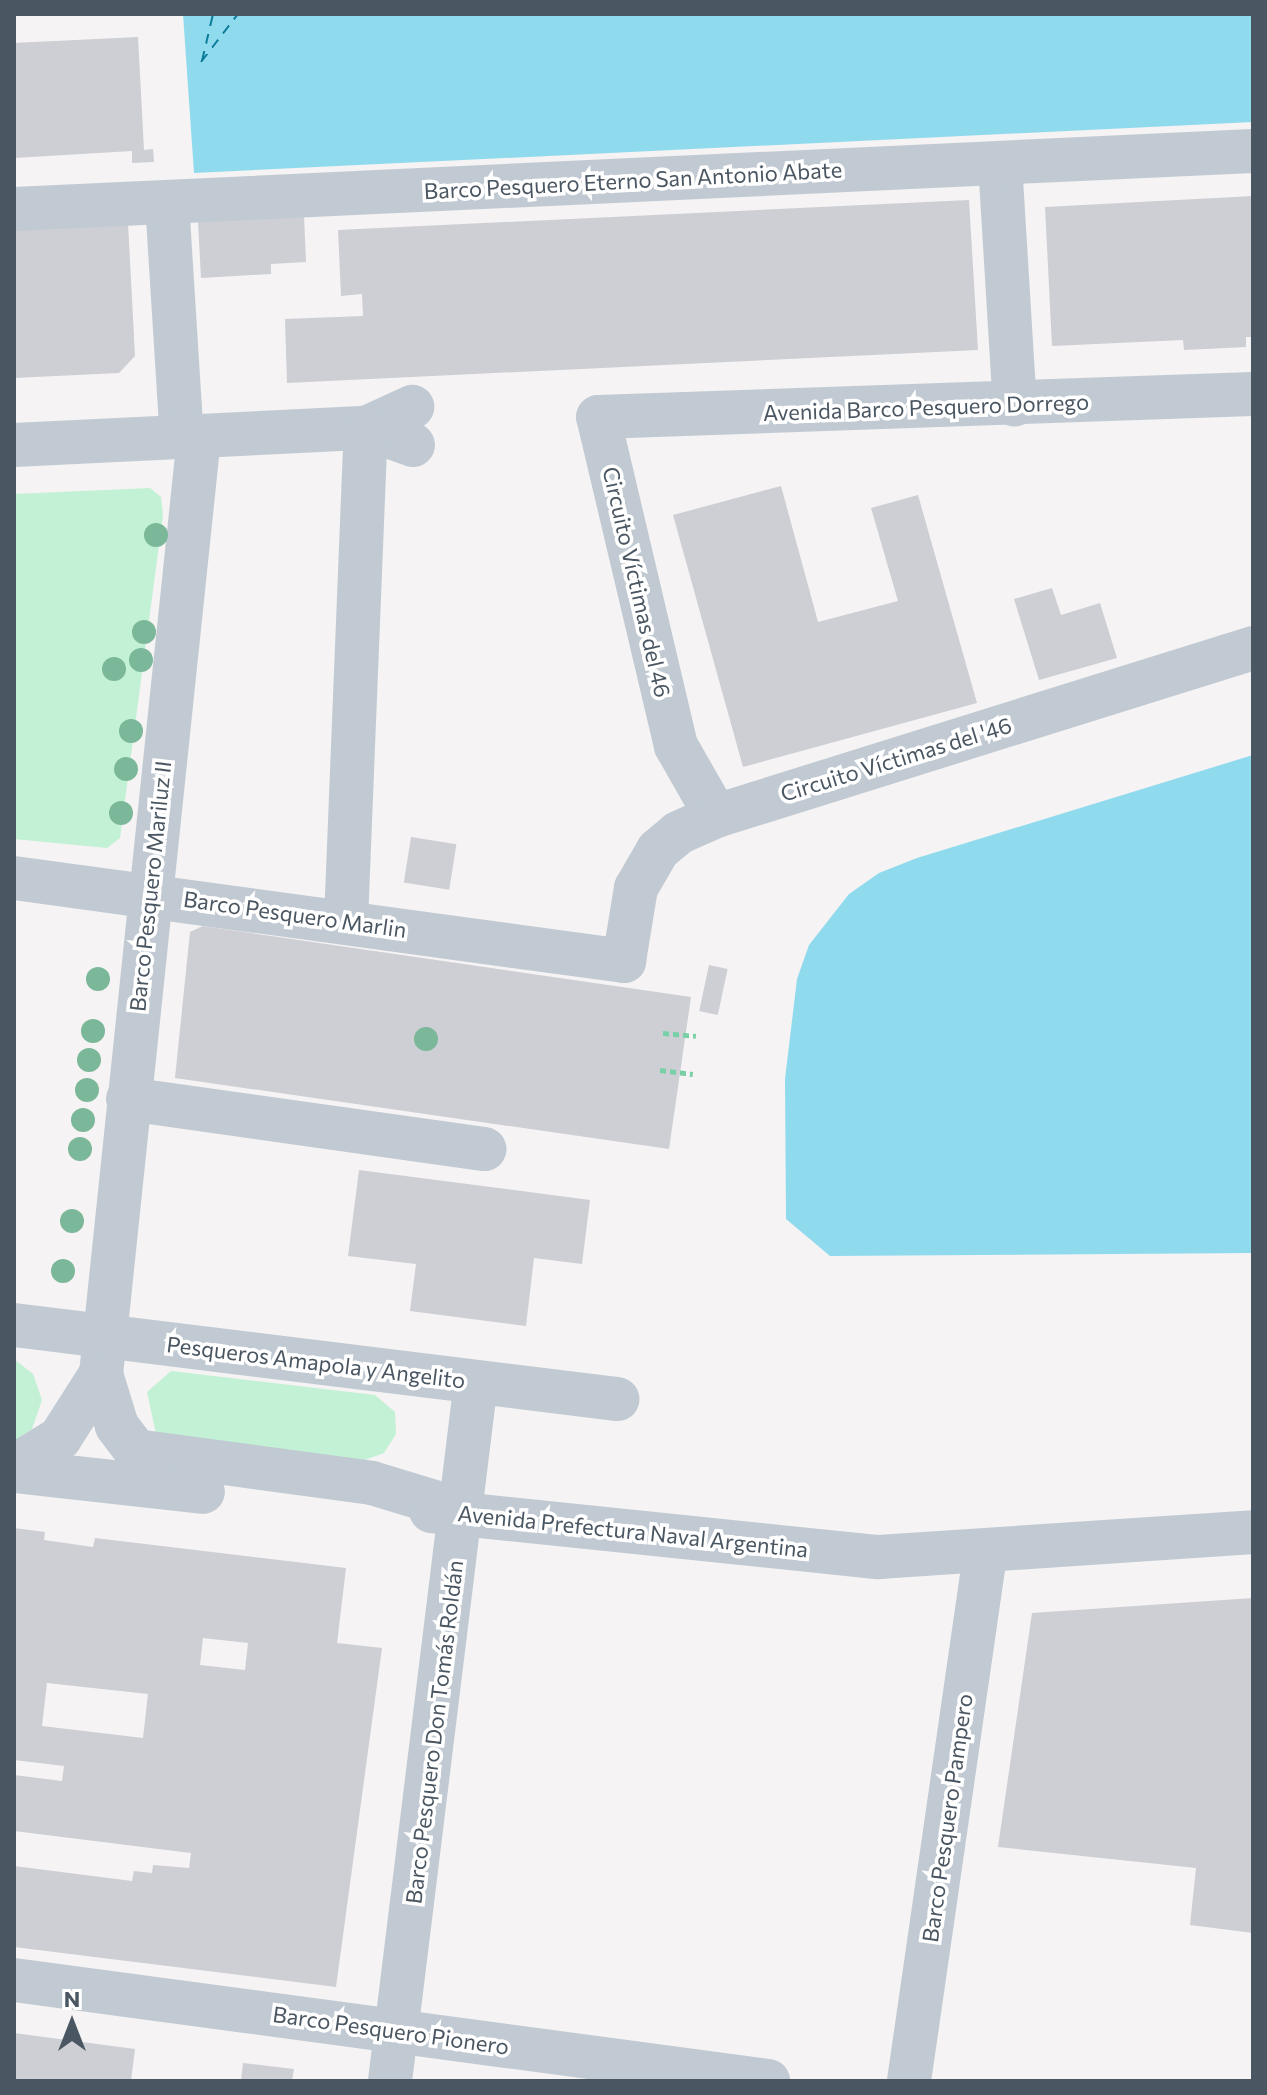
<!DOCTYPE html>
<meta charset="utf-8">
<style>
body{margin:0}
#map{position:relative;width:1267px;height:2095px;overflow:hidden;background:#f5f3f3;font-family:Commissioner,sans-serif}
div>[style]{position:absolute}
.green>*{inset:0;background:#c3f1d5}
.water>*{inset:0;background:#90daee}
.ferry>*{height:2px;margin-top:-1px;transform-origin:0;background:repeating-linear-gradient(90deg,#0c7c9b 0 10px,transparent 0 18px)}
.building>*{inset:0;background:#cdcfd5;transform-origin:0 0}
.path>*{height:5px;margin-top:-2.5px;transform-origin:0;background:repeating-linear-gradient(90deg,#7ad0a6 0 6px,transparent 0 10px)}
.minor>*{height:44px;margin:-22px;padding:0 22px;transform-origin:22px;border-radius:22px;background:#c1cad2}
.trees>*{width:24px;height:24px;margin:-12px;border-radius:50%;background:#7bb799}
span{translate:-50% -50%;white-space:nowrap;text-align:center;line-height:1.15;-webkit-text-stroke:7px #fff;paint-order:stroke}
.street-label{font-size:22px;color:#4a5661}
.frame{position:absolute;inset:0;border:16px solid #4a5661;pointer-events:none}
.north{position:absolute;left:32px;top:1983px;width:80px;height:80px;-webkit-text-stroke:6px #fff;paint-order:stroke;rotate:0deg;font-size:22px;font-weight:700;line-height:32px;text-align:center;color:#4a5661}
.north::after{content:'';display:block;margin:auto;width:28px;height:36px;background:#4a5661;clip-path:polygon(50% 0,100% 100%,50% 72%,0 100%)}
</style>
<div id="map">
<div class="green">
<i style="clip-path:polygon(150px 488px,161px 497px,163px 515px,120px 838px,107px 848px,14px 839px,14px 494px)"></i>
<i style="clip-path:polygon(14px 1359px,33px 1374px,42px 1400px,32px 1429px,14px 1441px)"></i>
<i style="clip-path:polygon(171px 1371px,375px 1395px,395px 1412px,396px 1434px,384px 1453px,362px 1461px,156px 1434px,147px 1392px)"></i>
</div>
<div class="water">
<i style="clip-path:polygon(183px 14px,1253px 14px,1253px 122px,194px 173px)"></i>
<i style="clip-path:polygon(1253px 755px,1253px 1253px,830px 1256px,786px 1219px,785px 1079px,797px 979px,809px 945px,849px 894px,879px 873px,917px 858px)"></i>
</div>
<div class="ferry">
<i style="left:202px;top:61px;width:48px;rotate:-76.8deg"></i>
<i style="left:201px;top:62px;width:61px;rotate:-52.4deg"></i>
</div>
<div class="building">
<i style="clip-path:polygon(138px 37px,144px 150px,153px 149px,154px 162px,132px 163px,132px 151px,14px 158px,14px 43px)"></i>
<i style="clip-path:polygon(1253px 196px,1253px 337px,1246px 337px,1246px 347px,1184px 350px,1183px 340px,1052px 346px,1045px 207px)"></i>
<i style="clip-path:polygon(969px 200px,978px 350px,287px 383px,285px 319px,363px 316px,362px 294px,341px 296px,338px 230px)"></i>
<i style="clip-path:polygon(304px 216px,306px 262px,271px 264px,271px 274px,201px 278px,198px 222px)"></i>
<i style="clip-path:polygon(128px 223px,135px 356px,119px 373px,14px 378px,14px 228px)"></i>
<i style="clip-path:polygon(781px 486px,818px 622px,898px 601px,871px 508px,918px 495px,977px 703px,743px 767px,673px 515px)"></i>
<i style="clip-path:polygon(1052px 588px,1061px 615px,1100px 603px,1117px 658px,1039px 680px,1014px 599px)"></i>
<i style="left:411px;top:837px;width:46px;height:46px;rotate:9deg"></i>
<i style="clip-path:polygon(203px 926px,691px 997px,669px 1149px,175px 1078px,190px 932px)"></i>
<i style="left:709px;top:965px;width:19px;height:47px;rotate:12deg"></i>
<i style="clip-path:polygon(359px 1170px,590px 1200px,582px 1264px,534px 1258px,526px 1326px,410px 1311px,416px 1264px,348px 1256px)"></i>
<i style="clip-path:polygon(evenodd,14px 1528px,45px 1532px,44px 1540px,93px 1547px,95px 1538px,346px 1568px,337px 1643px,382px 1648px,336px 1987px,14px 1947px,14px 1866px,132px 1881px,134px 1871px,152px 1873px,153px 1865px,189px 1868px,191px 1853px,14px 1831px,14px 1775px,62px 1781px,64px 1766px,14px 1760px,14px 1528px,203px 1638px,248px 1643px,245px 1670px,200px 1665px,203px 1638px,14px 1528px,47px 1683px,148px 1694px,143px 1738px,42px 1726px,47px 1683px)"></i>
<i style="clip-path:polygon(1253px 1598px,1253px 1933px,1190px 1925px,1196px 1868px,998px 1847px,1032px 1613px)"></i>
<i style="clip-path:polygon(14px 2033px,135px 2049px,131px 2081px,14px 2081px)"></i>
<i style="clip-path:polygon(243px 2063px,294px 2069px,292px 2081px,241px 2081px)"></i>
</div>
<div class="path">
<i style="left:663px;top:1033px;width:33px;rotate:5deg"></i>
<i style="left:660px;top:1070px;width:33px;rotate:7deg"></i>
</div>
<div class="minor">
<i style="left:1000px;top:163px;width:242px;rotate:86.5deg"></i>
<i style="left:167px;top:202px;width:236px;rotate:86.4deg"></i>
<i style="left:14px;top:209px;width:1240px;rotate:-2.68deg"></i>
<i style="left:366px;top:428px;width:50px;rotate:19.9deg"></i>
<i style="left:199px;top:437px;width:942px;rotate:95.97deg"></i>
<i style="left:101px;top:1374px;width:54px;rotate:72.9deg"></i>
<i style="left:117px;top:1426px;width:31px;rotate:53deg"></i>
<i style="left:136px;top:1451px;width:238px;rotate:7.7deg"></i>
<i style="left:372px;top:1483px;width:93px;rotate:16.9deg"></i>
<i style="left:14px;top:445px;width:352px;rotate:-2.8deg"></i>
<i style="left:366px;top:428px;width:51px;rotate:-24.5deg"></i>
<i style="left:716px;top:816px;width:81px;rotate:-119.7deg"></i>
<i style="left:676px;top:746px;width:338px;rotate:-103.3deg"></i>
<i style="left:598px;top:417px;width:655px;rotate:-2.01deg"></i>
<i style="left:14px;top:878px;width:616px;rotate:7.75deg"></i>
<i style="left:624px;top:961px;width:74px;rotate:-80.7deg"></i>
<i style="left:636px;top:888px;width:44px;rotate:-59.9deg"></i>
<i style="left:658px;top:850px;width:26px;rotate:-40deg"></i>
<i style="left:678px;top:833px;width:42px;rotate:-24.1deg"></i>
<i style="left:716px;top:816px;width:563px;rotate:-17.37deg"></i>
<i style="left:346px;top:921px;width:493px;rotate:-87.7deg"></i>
<i style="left:128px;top:1099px;width:360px;rotate:8deg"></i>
<i style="left:14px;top:1325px;width:608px;rotate:7deg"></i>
<i style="left:14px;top:1466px;width:54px;rotate:-31.3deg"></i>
<i style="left:60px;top:1438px;width:76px;rotate:-57.4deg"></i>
<i style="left:14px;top:1471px;width:190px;rotate:6.3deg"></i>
<i style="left:431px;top:1511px;width:450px;rotate:5.9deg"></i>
<i style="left:879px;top:1557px;width:375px;rotate:-3.8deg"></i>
<i style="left:14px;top:1980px;width:761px;rotate:7.63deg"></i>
<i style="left:390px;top:2081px;width:704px;rotate:-82.99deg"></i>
<i style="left:909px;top:2081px;width:531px;rotate:-81.78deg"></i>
</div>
<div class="trees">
<i style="left:156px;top:535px"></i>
<i style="left:144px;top:632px"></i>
<i style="left:141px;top:660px"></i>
<i style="left:114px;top:669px"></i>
<i style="left:131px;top:731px"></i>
<i style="left:126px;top:769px"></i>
<i style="left:121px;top:813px"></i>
<i style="left:98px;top:979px"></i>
<i style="left:93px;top:1031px"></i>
<i style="left:426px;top:1039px"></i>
<i style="left:89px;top:1060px"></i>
<i style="left:87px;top:1090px"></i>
<i style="left:83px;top:1120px"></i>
<i style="left:80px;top:1149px"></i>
<i style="left:72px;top:1221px"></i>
<i style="left:63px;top:1271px"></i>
</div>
<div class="street-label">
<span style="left:633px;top:180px;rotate:-3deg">Barco Pesquero Eterno San Antonio Abate</span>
<span style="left:926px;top:407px;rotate:-2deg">Avenida Barco Pesquero Dorrego</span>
<span style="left:637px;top:582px;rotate:77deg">Circuito Víctimas del 46</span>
<span style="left:896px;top:759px;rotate:-17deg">Circuito Víctimas del '46</span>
<span style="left:150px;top:886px;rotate:-84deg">Barco Pesquero Mariluz II</span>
<span style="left:295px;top:914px;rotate:8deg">Barco Pesquero Marlin</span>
<span style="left:316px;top:1362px;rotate:7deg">Pesqueros Amapola y Angelito</span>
<span style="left:633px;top:1531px;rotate:6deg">Avenida Prefectura Naval Argentina</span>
<span style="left:434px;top:1732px;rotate:-83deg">Barco Pesquero Don Tomás Roldán</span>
<span style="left:947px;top:1818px;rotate:-82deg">Barco Pesquero Pampero</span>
<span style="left:391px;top:2030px;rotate:8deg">Barco Pesquero Pionero</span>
</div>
<div class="frame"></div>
<div class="north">N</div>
</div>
